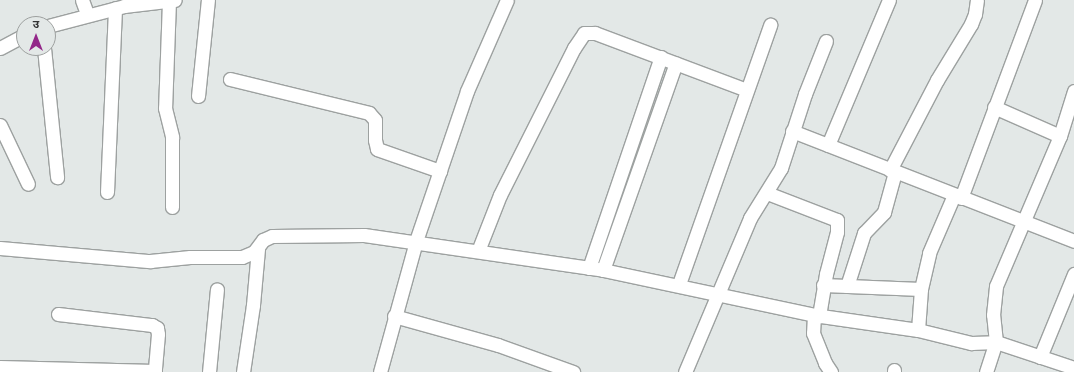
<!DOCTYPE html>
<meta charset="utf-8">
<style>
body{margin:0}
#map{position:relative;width:1074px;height:372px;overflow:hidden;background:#e3e8e7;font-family:Karla,"Noto Sans Devanagari",sans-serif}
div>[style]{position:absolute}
.roads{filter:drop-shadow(1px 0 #9da1a0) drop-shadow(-1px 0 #9da1a0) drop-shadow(0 1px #9da1a0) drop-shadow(0 -1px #9da1a0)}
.minor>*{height:13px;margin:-6.5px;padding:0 6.5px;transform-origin:6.5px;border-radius:6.5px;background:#fff}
span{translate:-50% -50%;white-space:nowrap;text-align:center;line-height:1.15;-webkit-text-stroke:3.5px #e3e8e7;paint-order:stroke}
.north{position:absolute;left:16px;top:16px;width:40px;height:40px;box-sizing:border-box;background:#e3e8e7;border:1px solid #9da09f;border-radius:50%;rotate:0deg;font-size:11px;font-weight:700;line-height:16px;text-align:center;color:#333434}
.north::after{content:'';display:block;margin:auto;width:14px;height:18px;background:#932789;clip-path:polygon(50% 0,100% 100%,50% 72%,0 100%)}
</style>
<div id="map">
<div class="roads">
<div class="minor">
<i style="left:82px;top:0;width:15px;rotate:70deg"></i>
<i style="left:169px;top:1px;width:107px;rotate:92.1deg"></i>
<i style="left:165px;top:108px;width:30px;rotate:76deg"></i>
<i style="left:172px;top:137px;width:70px;rotate:90deg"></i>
<i style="left:48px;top:26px;width:79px;rotate:-14.7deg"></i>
<i style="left:124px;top:6px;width:51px;rotate:-6.7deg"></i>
<i style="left:0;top:48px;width:27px;rotate:-28deg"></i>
<i style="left:44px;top:48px;width:130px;rotate:84.2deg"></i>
<i style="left:230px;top:79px;width:143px;rotate:13.7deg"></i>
<i style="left:369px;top:113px;width:9px;rotate:49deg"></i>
<i style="left:375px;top:120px;width:20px;rotate:90deg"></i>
<i style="left:375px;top:140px;width:9px;rotate:77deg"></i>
<i style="left:377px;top:149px;width:67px;rotate:19.2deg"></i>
<i style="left:198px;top:96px;width:97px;rotate:-84.1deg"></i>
<i style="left:994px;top:107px;width:72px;rotate:23.7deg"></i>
<i style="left:0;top:125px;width:65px;rotate:64.6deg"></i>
<i style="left:792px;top:131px;width:303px;rotate:21.3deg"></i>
<i style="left:828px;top:145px;width:157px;rotate:-67.2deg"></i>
<i style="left:890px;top:170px;width:102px;rotate:-62.4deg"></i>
<i style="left:937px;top:80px;width:66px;rotate:-58.7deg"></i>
<i style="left:971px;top:24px;width:11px;rotate:-68deg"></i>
<i style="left:975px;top:14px;width:14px;rotate:-82deg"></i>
<i style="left:107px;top:192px;width:184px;rotate:-87.5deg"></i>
<i style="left:767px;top:193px;width:75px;rotate:21.1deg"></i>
<i style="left:837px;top:220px;width:12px;rotate:90deg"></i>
<i style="left:837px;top:232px;width:43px;rotate:104.7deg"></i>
<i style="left:826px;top:274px;width:43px;rotate:99.5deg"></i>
<i style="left:961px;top:198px;width:211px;rotate:-69.5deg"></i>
<i style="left:0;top:248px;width:151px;rotate:5deg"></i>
<i style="left:150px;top:261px;width:40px;rotate:-5.7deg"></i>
<i style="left:190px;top:257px;width:52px"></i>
<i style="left:242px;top:257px;width:13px;rotate:-23deg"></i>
<i style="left:254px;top:252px;width:15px;rotate:-53deg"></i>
<i style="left:263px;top:240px;width:10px;rotate:-24deg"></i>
<i style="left:272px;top:236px;width:92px;rotate:-0.6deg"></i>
<i style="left:364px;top:235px;width:242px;rotate:8.3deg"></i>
<i style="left:603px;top:270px;width:216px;rotate:12deg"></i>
<i style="left:814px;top:315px;width:105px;rotate:8.2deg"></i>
<i style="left:918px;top:330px;width:55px;rotate:13.8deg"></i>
<i style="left:971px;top:343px;width:25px;rotate:-2deg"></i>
<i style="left:996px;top:342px;width:82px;rotate:18.4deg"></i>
<i style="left:478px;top:251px;width:60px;rotate:-68.6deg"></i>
<i style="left:500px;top:195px;width:165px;rotate:-63.3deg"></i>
<i style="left:574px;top:48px;width:18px;rotate:-56deg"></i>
<i style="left:584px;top:33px;width:11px"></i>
<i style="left:595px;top:33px;width:162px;rotate:20.6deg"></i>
<i style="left:589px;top:268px;width:223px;rotate:-71.2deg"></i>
<i style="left:603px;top:270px;width:219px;rotate:-70.6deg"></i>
<i style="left:679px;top:284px;width:275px;rotate:-70.6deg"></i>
<i style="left:823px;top:285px;width:98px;rotate:2.3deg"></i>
<i style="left:847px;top:286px;width:56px;rotate:-72.2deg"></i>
<i style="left:864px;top:233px;width:29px;rotate:-46deg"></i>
<i style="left:884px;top:212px;width:41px;rotate:-74.6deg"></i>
<i style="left:58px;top:314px;width:95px;rotate:6.7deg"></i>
<i style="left:152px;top:325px;width:6px;rotate:31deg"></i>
<i style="left:157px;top:328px;width:6px;rotate:81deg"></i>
<i style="left:158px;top:334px;width:38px;rotate:95deg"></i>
<i style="left:814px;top:315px;width:18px;rotate:93deg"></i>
<i style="left:813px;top:333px;width:32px;rotate:68deg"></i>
<i style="left:825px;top:363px;width:11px;rotate:56deg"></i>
<i style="left:394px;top:316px;width:108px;rotate:15.6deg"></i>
<i style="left:498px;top:345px;width:80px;rotate:19.8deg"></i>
<i style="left:918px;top:330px;width:41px;rotate:-85.8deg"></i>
<i style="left:921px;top:289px;width:37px;rotate:-77deg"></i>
<i style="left:929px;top:253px;width:63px;rotate:-66.7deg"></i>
<i style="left:1040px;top:357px;width:90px;rotate:-67.7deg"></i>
<i style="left:0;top:367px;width:155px;rotate:1.5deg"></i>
<i style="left:209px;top:372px;width:83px;rotate:-84.5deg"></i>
<i style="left:243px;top:372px;width:68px;rotate:-81.5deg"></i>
<i style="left:253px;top:305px;width:56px;rotate:-84.9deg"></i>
<i style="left:380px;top:372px;width:136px;rotate:-74.6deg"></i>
<i style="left:416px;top:241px;width:158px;rotate:-71.2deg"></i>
<i style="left:467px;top:91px;width:99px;rotate:-66.3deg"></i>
<i style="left:685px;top:372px;width:167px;rotate:-67.1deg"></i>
<i style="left:750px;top:218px;width:59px;rotate:-58.2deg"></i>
<i style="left:781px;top:168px;width:78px;rotate:-72deg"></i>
<i style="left:805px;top:94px;width:57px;rotate:-68.4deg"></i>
<i style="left:894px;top:372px;width:2px;rotate:-90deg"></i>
<i style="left:986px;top:372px;width:32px;rotate:-72deg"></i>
<i style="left:996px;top:342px;width:27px;rotate:-96deg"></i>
<i style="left:993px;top:315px;width:29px;rotate:-84deg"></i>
<i style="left:996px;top:286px;width:163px;rotate:-66.9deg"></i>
<i style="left:1060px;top:136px;width:47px;rotate:-72.7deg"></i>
</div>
</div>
<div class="north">उ</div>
</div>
